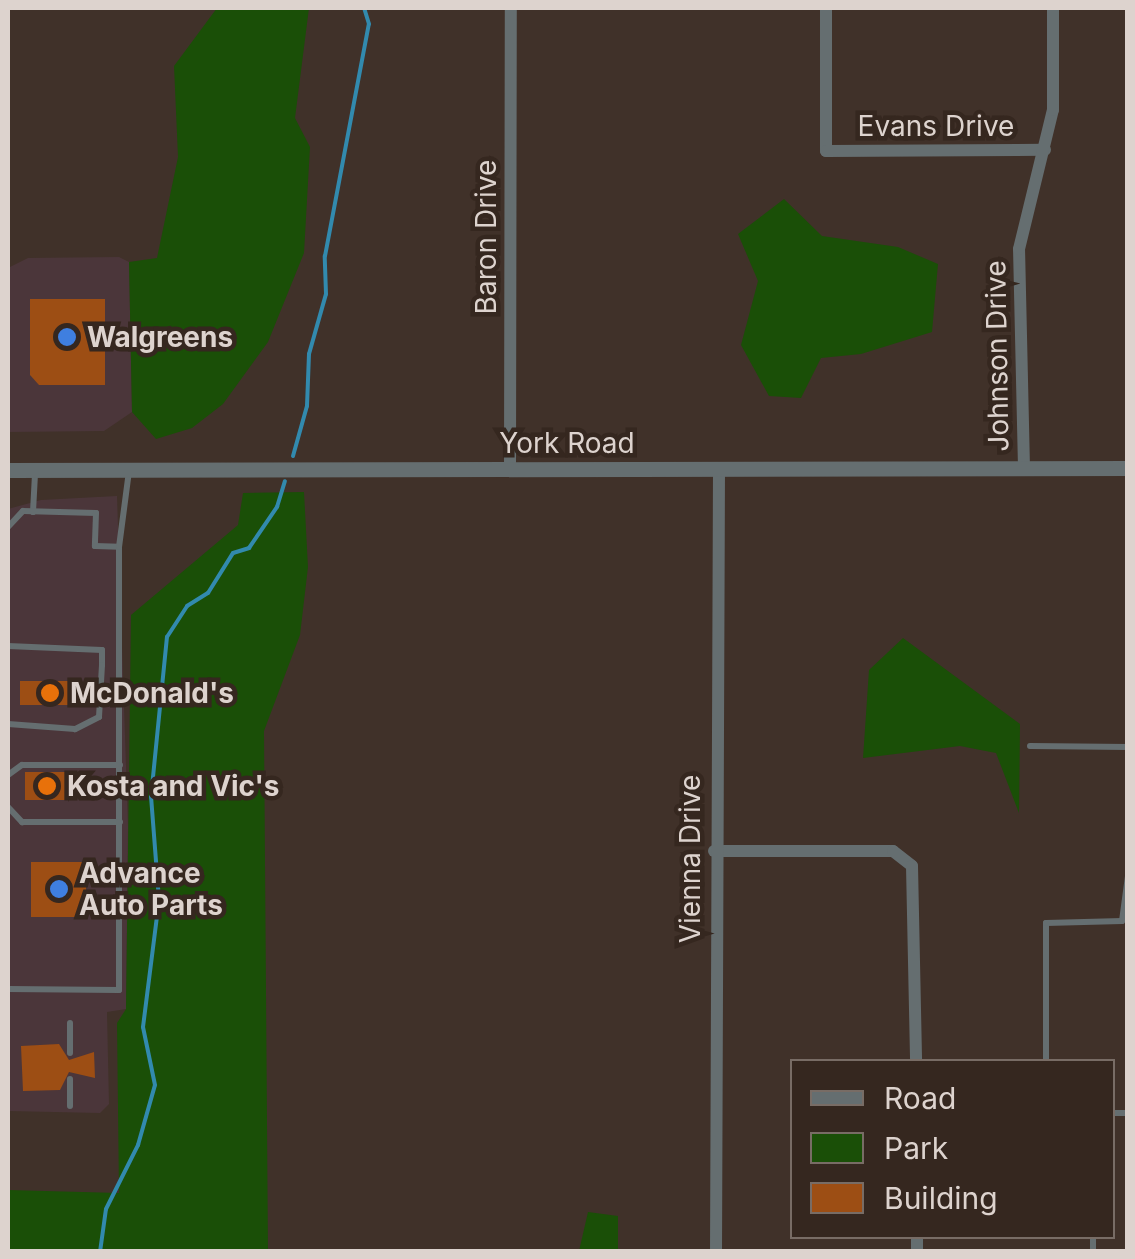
<!DOCTYPE html>
<style>
body{margin:0}
#map{position:relative;width:1135px;height:1259px;overflow:hidden;background:#403129;font-family:Inter,sans-serif}
div>[style]{position:absolute}
.commercial>*{inset:0;background:#4b363a}
.green>*{inset:0;background:#1a4f07}
.stream>*{height:4px;margin:-2px;padding:0 2px;transform-origin:2px;border-radius:2px;background:#328aae}
.building>*{inset:0;background:#9d4e14;transform-origin:0 0}
.service>*{height:6px;margin:-3px;padding:0 3px;transform-origin:3px;border-radius:3px;background:#656e70}
.minor>*{height:12px;margin:-6px;padding:0 6px;transform-origin:6px;border-radius:6px;background:#656e70}
.tertiary>*{height:15px;margin:-7.5px;padding:0 7.5px;transform-origin:7.5px;border-radius:7.5px;background:#656e70}
.dots>*{width:28px;height:28px;translate:-50% -50%;box-sizing:border-box;border:5px solid #35271f;border-radius:50%}
span{translate:-50% -50%;white-space:nowrap;text-align:center;line-height:1.15;-webkit-text-stroke:9px #35271f;paint-order:stroke}
.street-label{font-size:28px;color:#ddd3ce}
.poi-label{font-size:28px;color:#ddd3ce;font-weight:700}
.left{translate:0 -50%;text-align:left}
.frame{position:absolute;inset:0;border:10px solid #ddd3ce;pointer-events:none}
.legend{position:absolute;left:790px;top:1059px;width:325px;height:180px;box-sizing:border-box;background:#35271f;border:2px solid #786c65;margin:0;padding:12px 18px;list-style:none;font-size:30px;color:#ddd3ce}
.legend li{display:flex;align-items:center;gap:20px;height:50px}
.legend b{width:50px;border:2px solid #786c65}
</style>
<div id="map">
<div class="commercial">
<i style="clip-path:polygon(119px 257px,129px 262px,132px 412px,104px 431px,8px 432px,8px 268px,28px 258px)"></i>
<i style="clip-path:polygon(117px 496px,128px 826px,126px 1009px,107px 1012px,109px 1104px,100px 1113px,8px 1111px,8px 509px,41px 500px)"></i>
</div>
<div class="green">
<i style="clip-path:polygon(217px 8px,309px 8px,295px 118px,310px 147px,304px 253px,268px 342px,223px 404px,192px 428px,156px 439px,132px 412px,129px 262px,157px 258px,178px 157px,174px 66px)"></i>
<i style="clip-path:polygon(784px 199px,822px 236px,898px 247px,938px 264px,932px 332px,861px 354px,821px 358px,801px 398px,769px 396px,741px 345px,758px 281px,738px 234px)"></i>
<i style="clip-path:polygon(304px 492px,308px 567px,300px 635px,264px 731px,268px 1251px,8px 1251px,8px 1190px,119px 1193px,117px 1023px,126px 1009px,131px 615px,238px 525px,243px 493px)"></i>
<i style="clip-path:polygon(903px 638px,1020px 724px,1019px 813px,996px 753px,960px 746px,863px 758px,869px 670px)"></i>
<i style="clip-path:polygon(588px 1212px,618px 1216px,618px 1251px,579px 1251px)"></i>
</div>
<div class="stream">
<i style="left:293px;top:456px;width:52px;rotate:-74.4deg"></i>
<i style="left:307px;top:406px;width:52px;rotate:-87.8deg"></i>
<i style="left:309px;top:354px;width:62px;rotate:-74.2deg"></i>
<i style="left:326px;top:294px;width:38px;rotate:-92deg"></i>
<i style="left:325px;top:256px;width:236px;rotate:-79.3deg"></i>
<i style="left:369px;top:24px;width:17px;rotate:-107deg"></i>
<i style="left:100px;top:1252px;width:43px;rotate:-82.1deg"></i>
<i style="left:106px;top:1209px;width:72px;rotate:-63.4deg"></i>
<i style="left:138px;top:1145px;width:62px;rotate:-74.2deg"></i>
<i style="left:155px;top:1085px;width:59px;rotate:-101.7deg"></i>
<i style="left:143px;top:1027px;width:128px;rotate:-82.8deg"></i>
<i style="left:159px;top:900px;width:103px;rotate:-94.4deg"></i>
<i style="left:151px;top:797px;width:161px;rotate:-84.3deg"></i>
<i style="left:167px;top:637px;width:37px;rotate:-57deg"></i>
<i style="left:187px;top:606px;width:25px;rotate:-32deg"></i>
<i style="left:208px;top:593px;width:47px;rotate:-58deg"></i>
<i style="left:233px;top:553px;width:17px;rotate:-17deg"></i>
<i style="left:249px;top:548px;width:50px;rotate:-55.7deg"></i>
<i style="left:277px;top:507px;width:27px;rotate:-73deg"></i>
</div>
<div class="building">
<i style="clip-path:polygon(30px 299px,105px 299px,105px 385px,39px 385px,30px 375px)"></i>
<i style="left:20px;top:681px;width:59px;height:24px"></i>
<i style="left:25px;top:772px;width:43px;height:28px"></i>
<i style="left:31px;top:862px;width:55px;height:55px"></i>
<i style="clip-path:polygon(59px 1044px,69px 1060px,94px 1052px,95px 1078px,69px 1072px,60px 1090px,23px 1091px,21px 1046px)"></i>
</div>
<div class="service">
<i style="left:33px;top:512px;width:39px;rotate:-87deg"></i>
<i style="left:8px;top:527px;width:22px;rotate:-47deg"></i>
<i style="left:23px;top:511px;width:73px;rotate:1.6deg"></i>
<i style="left:96px;top:513px;width:33px;rotate:92deg"></i>
<i style="left:95px;top:546px;width:24px;rotate:2deg"></i>
<i style="left:8px;top:646px;width:94px;rotate:2.4deg"></i>
<i style="left:102px;top:650px;width:15px;rotate:90deg"></i>
<i style="left:102px;top:665px;width:52px;rotate:93.3deg"></i>
<i style="left:99px;top:717px;width:27px;rotate:153deg"></i>
<i style="left:75px;top:729px;width:67px;rotate:-175.7deg"></i>
<i style="left:1030px;top:746px;width:98px;rotate:0.6deg"></i>
<i style="left:8px;top:775px;width:17px;rotate:-36deg"></i>
<i style="left:22px;top:765px;width:98px"></i>
<i style="left:8px;top:807px;width:21px;rotate:47deg"></i>
<i style="left:22px;top:822px;width:98px"></i>
<i style="left:8px;top:989px;width:111px;rotate:0.5deg"></i>
<i style="left:119px;top:990px;width:443px;rotate:-90deg"></i>
<i style="left:119px;top:547px;width:77px;rotate:-82.5deg"></i>
<i style="left:70px;top:1023px;width:30px;rotate:90deg"></i>
<i style="left:1046px;top:1062px;width:139px;rotate:-90deg"></i>
<i style="left:1046px;top:923px;width:76px;rotate:-1.5deg"></i>
<i style="left:1122px;top:921px;width:45px;rotate:-82.4deg"></i>
<i style="left:70px;top:1079px;width:27px;rotate:90deg"></i>
<i style="left:1112px;top:1113px;width:16px"></i>
<i style="left:1093px;top:1236px;width:16px;rotate:90deg"></i>
</div>
<div class="minor">
<i style="left:826px;top:8px;width:143px;rotate:90deg"></i>
<i style="left:826px;top:151px;width:219px;rotate:-0.3deg"></i>
<i style="left:510px;top:468px;width:460px;rotate:-89.9deg"></i>
<i style="left:1024px;top:468px;width:219px;rotate:-91.3deg"></i>
<i style="left:1019px;top:249px;width:143px;rotate:-76.3deg"></i>
<i style="left:1053px;top:110px;width:102px;rotate:-90deg"></i>
<i style="left:714px;top:851px;width:179px"></i>
<i style="left:893px;top:851px;width:24px;rotate:38deg"></i>
<i style="left:912px;top:866px;width:196px;rotate:88.8deg"></i>
<i style="left:917px;top:1236px;width:16px;rotate:90deg"></i>
<i style="left:716px;top:1252px;width:784px;rotate:-89.78deg"></i>
</div>
<div class="tertiary">
<i style="left:8px;top:470px;width:1120px;rotate:-0.1deg"></i>
</div>
<div class="dots">
<i style="left:67px;top:337px;background:#3f7fe0"></i>
<i style="left:50px;top:693px;background:#e8710a"></i>
<i style="left:47px;top:786px;background:#e8710a"></i>
<i style="left:59px;top:889px;background:#3f7fe0"></i>
</div>
<div class="street-label">
<span style="left:936px;top:126px">Evans Drive</span>
<span style="left:486px;top:237px;rotate:-90deg">Baron Drive</span>
<span style="left:997px;top:356px;rotate:-91deg">Johnson Drive</span>
<span style="left:567px;top:443px">York Road</span>
<span style="left:690px;top:859px;rotate:-90deg">Vienna Drive</span>
</div>
<div class="poi-label">
<span class="left" style="left:87px;top:337px">Walgreens</span>
<span class="left" style="left:70px;top:693px">McDonald's</span>
<span class="left" style="left:67px;top:786px">Kosta and Vic's</span>
<span class="left" style="left:79px;top:889px">Advance<br>Auto Parts</span>
</div>
<div class="frame"></div>
<ul class="legend">
<li><b style="height:12px;background:#656e70"></b>Road</li>
<li><b style="height:28px;background:#1a4f07"></b>Park</li>
<li><b style="height:28px;background:#9d4e14"></b>Building</li>
</ul>
</div>
